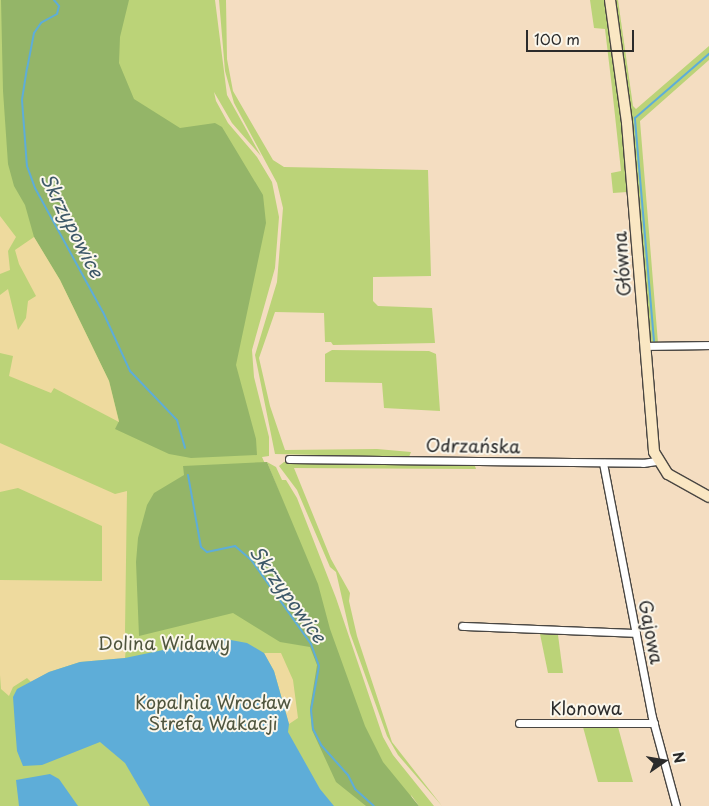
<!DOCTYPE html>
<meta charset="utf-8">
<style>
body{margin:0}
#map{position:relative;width:709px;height:806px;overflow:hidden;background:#f4ddc1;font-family:"Playpen Sans",sans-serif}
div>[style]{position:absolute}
.green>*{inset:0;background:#bbd378}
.forest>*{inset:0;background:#94b568}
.sand>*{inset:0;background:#eeda9e}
.water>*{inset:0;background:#5eadd8}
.stream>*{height:2px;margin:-1px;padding:0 1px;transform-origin:1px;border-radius:1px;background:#5eadd8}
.roads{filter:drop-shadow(1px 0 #494642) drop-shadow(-1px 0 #494642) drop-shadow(0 1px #494642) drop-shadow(0 -1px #494642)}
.street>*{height:7px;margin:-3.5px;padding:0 3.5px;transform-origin:3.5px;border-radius:3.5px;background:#fff}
.secondary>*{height:10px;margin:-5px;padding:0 5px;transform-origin:5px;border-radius:5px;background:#fae7c3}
span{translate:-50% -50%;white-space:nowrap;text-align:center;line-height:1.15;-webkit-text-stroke:4px #fbf7ec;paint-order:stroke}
.street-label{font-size:18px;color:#2b2b2b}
.park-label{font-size:18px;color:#4f553e}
.water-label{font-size:19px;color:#3d5868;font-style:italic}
.north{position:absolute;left:639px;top:736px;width:50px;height:50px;-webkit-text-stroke:4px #fbf7ec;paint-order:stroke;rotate:77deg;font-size:14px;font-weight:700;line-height:20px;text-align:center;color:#2b2b2b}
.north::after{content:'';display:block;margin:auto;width:18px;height:22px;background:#2b2b2b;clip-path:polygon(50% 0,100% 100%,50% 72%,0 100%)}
.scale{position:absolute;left:526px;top:30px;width:108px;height:22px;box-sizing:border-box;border:2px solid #2b2b2b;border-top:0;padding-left:6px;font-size:15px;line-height:18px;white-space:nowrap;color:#2b2b2b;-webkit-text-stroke:4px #fbf7ec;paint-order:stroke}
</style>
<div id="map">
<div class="green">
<i style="clip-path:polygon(0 0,215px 0,227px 95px,261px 156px,232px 123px,214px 92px,216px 101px,228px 123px,257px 157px,272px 182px,279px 217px,275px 268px,252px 350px,254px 377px,269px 437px,269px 456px,262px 457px,291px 522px,267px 462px,276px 467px,282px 480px,286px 480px,297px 498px,336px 598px,383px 737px,393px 755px,434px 806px,419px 806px,411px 795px,414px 806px,0 806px)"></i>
<i style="clip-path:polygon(219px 0,226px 0,227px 59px,233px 91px,273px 160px,284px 167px,428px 170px,431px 276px,373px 277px,373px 301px,378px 306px,432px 308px,435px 343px,333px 345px,331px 342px,325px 342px,324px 313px,275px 312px,259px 358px,270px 406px,285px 450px,377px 449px,411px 452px,409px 457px,275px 454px,255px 355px,277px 282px,283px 208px,277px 183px,234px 103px,225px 71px)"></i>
<i style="clip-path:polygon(590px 0,607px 0,620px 86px,627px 192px,613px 193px,611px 173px,621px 171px,612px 88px,605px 29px,594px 28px)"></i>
<i style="clip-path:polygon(613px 0,618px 0,633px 106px,636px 109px,709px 46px,709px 60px,640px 121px,658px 343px,649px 343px)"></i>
<i style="clip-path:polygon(332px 350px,429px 351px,436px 354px,440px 411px,384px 408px,382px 383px,325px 382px,325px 354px)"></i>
<i style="clip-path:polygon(284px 462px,474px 463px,476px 469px,294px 468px,331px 559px,350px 593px,349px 601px,357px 636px,392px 742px,442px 806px,398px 755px,387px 736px,350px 633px,336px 572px,330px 567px,297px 490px,279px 466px)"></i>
<i style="clip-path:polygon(540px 634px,558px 635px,563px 673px,548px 673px)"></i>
<i style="clip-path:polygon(583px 727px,618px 727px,633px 782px,598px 782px)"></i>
</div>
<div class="forest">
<i style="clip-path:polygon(1px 0,129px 0,120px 37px,119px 63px,134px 99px,180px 128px,215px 123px,222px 127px,263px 195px,266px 223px,236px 365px,256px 439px,257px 455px,191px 458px,169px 454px,115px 429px,119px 421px,109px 381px,60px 280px,34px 237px,25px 205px,14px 186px,8px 164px,3px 91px)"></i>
<i style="clip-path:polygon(267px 462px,318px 584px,330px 629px,365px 726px,383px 762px,419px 806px,366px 806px,336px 782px,312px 730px,310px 708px,317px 665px,310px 647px,280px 642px,233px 613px,139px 636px,136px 562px,138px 538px,147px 505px,154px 493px,184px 475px,183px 466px)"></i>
</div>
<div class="sand">
<i style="clip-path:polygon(0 216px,16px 237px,8px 251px,10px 270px,0 274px)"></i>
<i style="clip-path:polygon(34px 237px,60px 280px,109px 381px,119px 422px,54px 388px,51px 393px,9px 376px,13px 356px,0 353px,0 295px,8px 289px,18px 330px,26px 318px,28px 301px,36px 296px,19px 264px,15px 250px)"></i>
<i style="clip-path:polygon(0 443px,115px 494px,127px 491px,125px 632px,131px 644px,126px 647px,125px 658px,80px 662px,49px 672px,31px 682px,27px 678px,13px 687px,9px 696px,1px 689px,0 675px,0 580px,102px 581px,102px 526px,18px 488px,0 492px)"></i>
<i style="clip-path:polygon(264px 653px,281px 653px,293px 680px,298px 718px,289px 724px,274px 671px)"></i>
</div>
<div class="water">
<i style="clip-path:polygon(220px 638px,247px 643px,264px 653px,274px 671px,289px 724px,288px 732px,320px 789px,334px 806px,150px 806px,125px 763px,100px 742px,42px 765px,23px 766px,17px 751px,15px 726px,13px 697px,17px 689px,49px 672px,80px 662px,125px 658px)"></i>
<i style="clip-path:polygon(50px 774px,59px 779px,78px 806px,19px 806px,16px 780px)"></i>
</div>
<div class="stream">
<i style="left:54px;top:0;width:8px;rotate:50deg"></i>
<i style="left:59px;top:6px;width:8px;rotate:104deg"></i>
<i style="left:57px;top:14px;width:18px;rotate:151deg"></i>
<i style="left:41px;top:23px;width:12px;rotate:125deg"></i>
<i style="left:34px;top:33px;width:36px;rotate:101deg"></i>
<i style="left:27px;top:68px;width:32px;rotate:99deg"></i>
<i style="left:22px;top:100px;width:66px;rotate:85.7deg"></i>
<i style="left:27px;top:166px;width:23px;rotate:70deg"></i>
<i style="left:35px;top:188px;width:141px;rotate:61.3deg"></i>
<i style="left:103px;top:312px;width:65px;rotate:65.4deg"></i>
<i style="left:130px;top:371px;width:68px;rotate:46.2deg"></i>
<i style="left:177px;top:420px;width:29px;rotate:74deg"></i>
<i style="left:654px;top:341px;width:224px;rotate:-94.9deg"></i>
<i style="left:635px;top:118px;width:98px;rotate:-40.9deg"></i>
<i style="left:188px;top:475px;width:73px;rotate:79.8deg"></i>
<i style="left:201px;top:547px;width:8px;rotate:40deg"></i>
<i style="left:207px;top:552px;width:29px;rotate:-12deg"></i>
<i style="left:235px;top:546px;width:23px;rotate:41deg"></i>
<i style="left:252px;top:561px;width:102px;rotate:54.6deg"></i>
<i style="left:311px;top:644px;width:23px;rotate:70deg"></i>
<i style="left:319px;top:666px;width:45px;rotate:100.3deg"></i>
<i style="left:311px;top:710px;width:19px;rotate:84deg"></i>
<i style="left:313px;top:729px;width:18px;rotate:63deg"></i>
<i style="left:321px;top:745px;width:40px;rotate:48deg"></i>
<i style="left:348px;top:775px;width:16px;rotate:63deg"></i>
<i style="left:355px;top:789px;width:25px;rotate:42deg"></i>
</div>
<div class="roads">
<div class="street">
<i style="left:645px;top:346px;width:64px;rotate:-0.9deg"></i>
<i style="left:289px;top:459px;width:354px;rotate:0.6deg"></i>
<i style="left:643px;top:463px;width:13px;rotate:-9deg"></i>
<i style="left:603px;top:463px;width:259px;rotate:79.1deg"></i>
<i style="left:652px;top:717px;width:92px;rotate:74.9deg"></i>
<i style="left:462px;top:626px;width:174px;rotate:2.3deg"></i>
<i style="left:519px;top:723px;width:135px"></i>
</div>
<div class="secondary">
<i style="left:610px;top:0;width:124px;rotate:82.1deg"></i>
<i style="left:627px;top:123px;width:330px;rotate:85.3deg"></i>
<i style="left:654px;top:452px;width:26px;rotate:58deg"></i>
<i style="left:668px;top:474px;width:47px;rotate:29.3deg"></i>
</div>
</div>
<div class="street-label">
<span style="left:622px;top:264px;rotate:-94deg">Główna</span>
<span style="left:473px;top:446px;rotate:1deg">Odrzańska</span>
<span style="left:651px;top:632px;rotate:79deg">Gajowa</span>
<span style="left:586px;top:708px">Klonowa</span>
</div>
<div class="park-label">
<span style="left:164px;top:643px">Dolina Widawy</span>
<span style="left:213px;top:713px">Kopalnia Wrocław<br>Strefa Wakacji</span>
</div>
<div class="water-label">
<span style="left:72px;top:225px;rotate:63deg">Skrzypowice</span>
<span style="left:288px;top:594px;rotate:54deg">Skrzypowice</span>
</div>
<div class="north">N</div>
<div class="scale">100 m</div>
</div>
